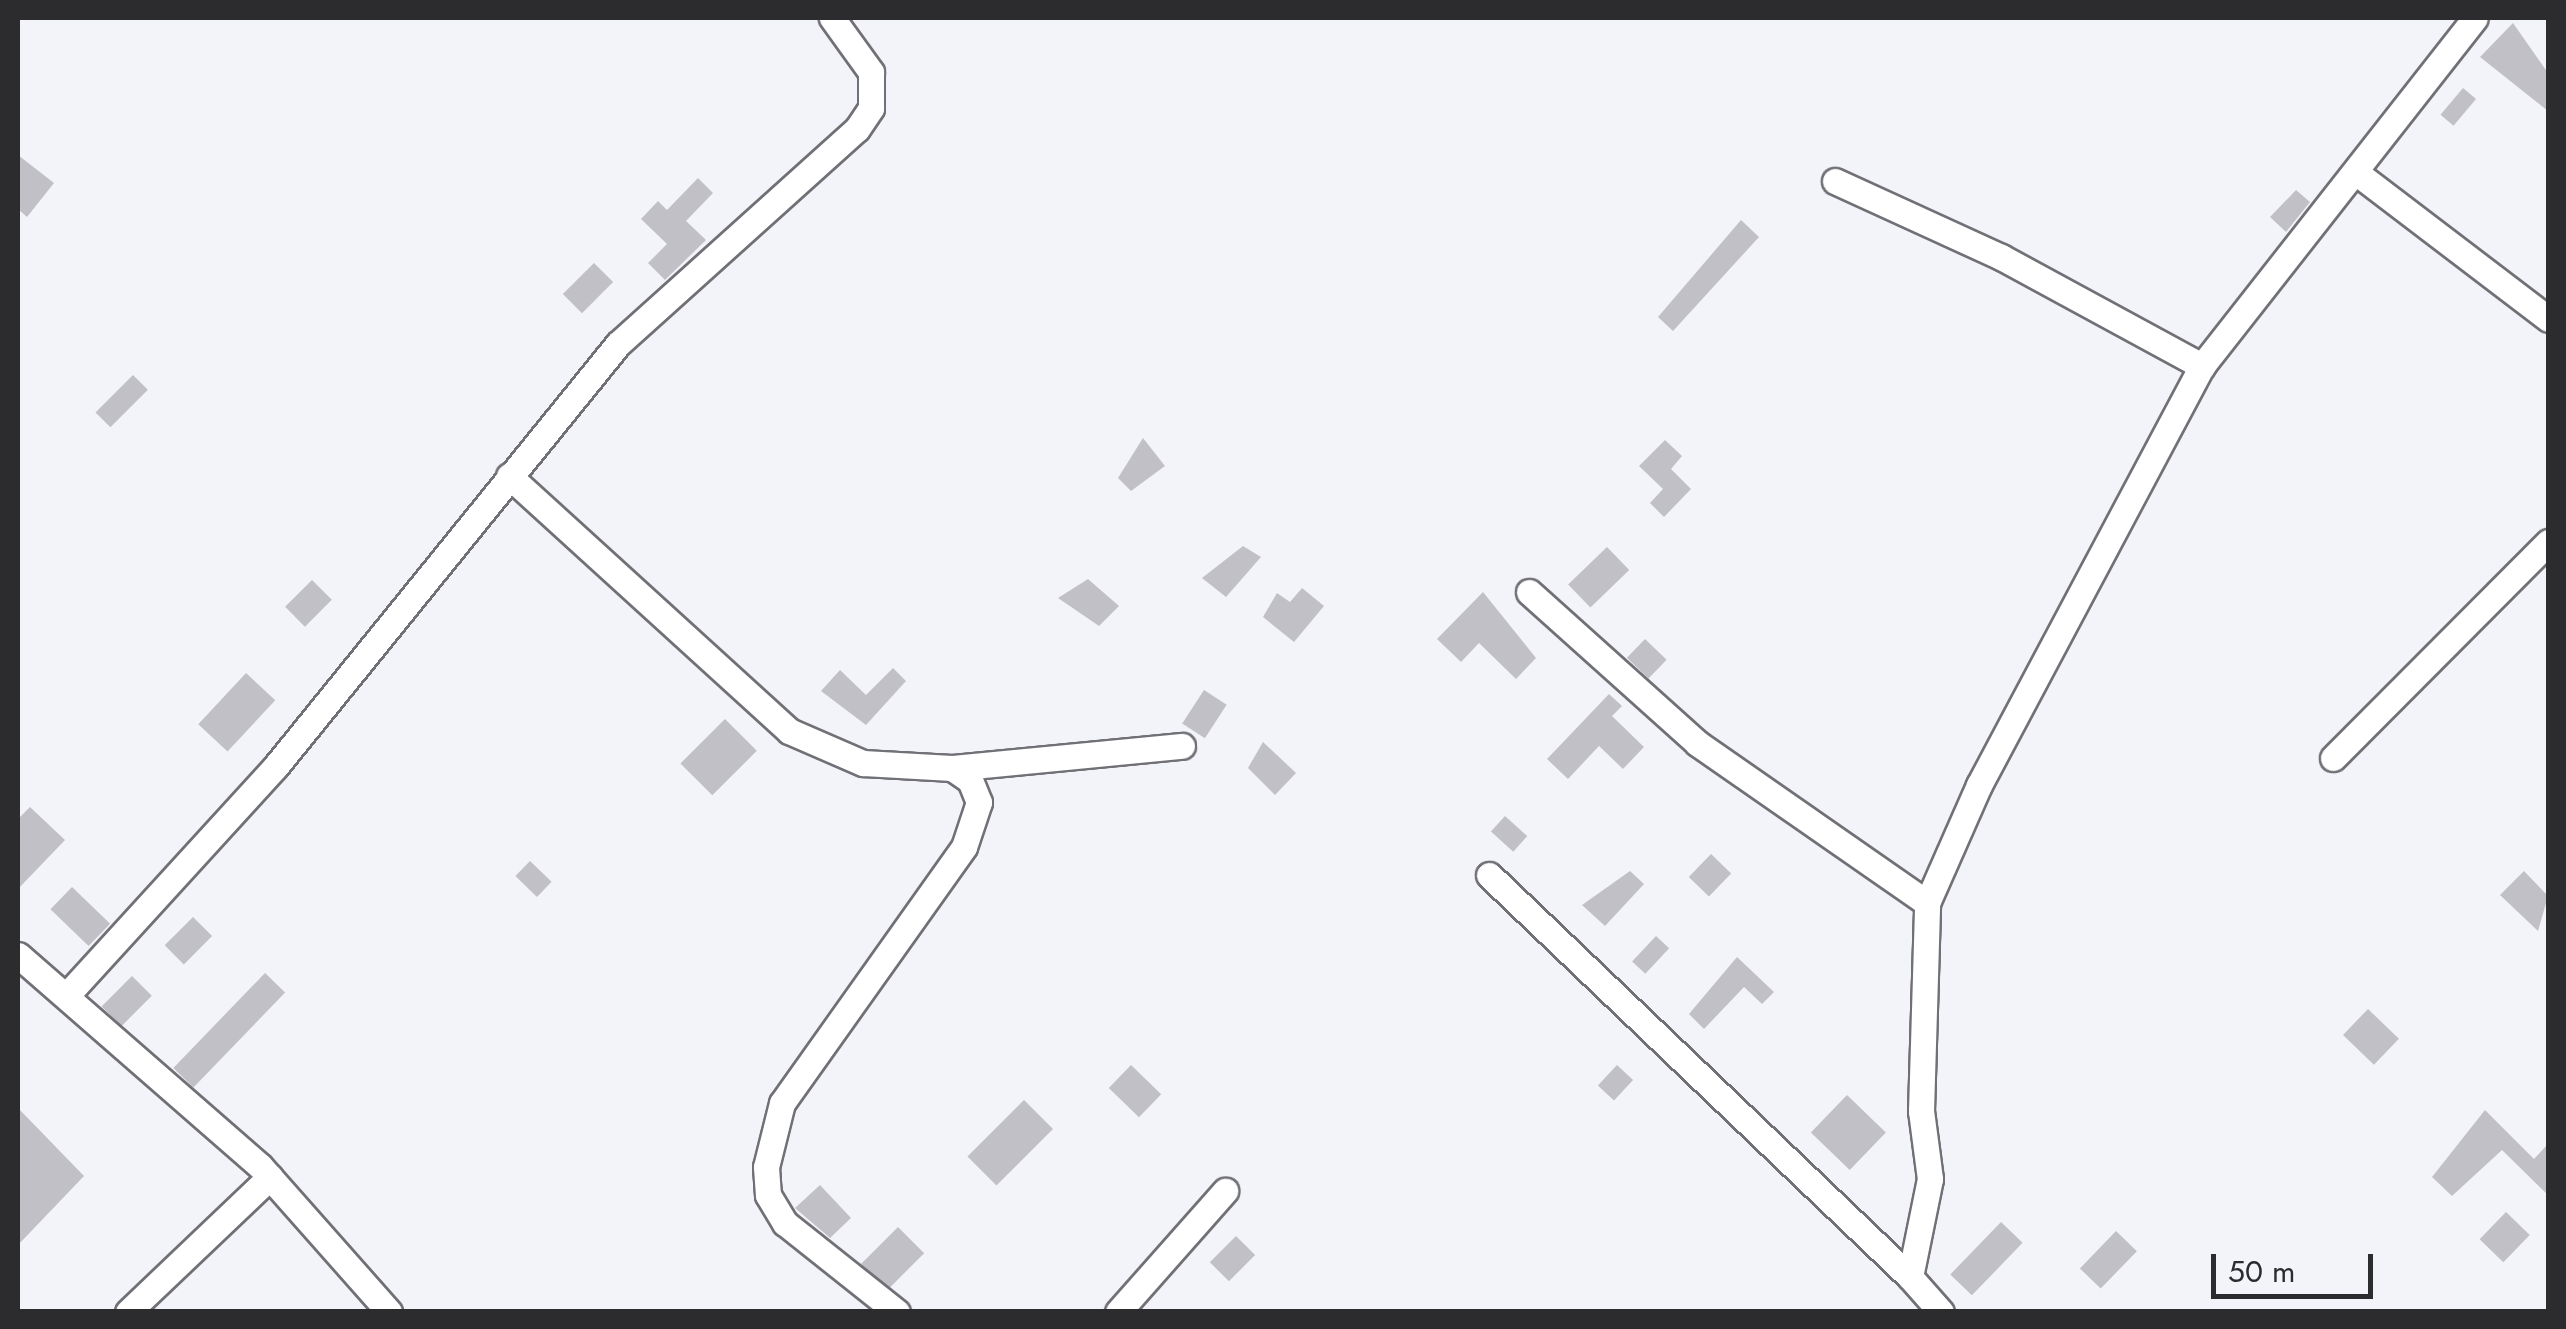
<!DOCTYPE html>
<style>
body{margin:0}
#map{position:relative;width:2566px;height:1329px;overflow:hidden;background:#f3f3fa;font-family:Jost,sans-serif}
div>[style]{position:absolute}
.building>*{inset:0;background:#c0c0c6;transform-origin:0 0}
.roads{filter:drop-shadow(2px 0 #707076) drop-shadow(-2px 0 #707076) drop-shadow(0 2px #707076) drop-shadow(0 -2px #707076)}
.street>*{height:25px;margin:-12.5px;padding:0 12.5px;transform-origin:12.5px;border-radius:12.5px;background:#fff}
span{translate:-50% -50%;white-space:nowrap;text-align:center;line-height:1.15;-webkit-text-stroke:8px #f3f3fa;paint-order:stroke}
.frame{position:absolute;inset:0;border:20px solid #2c2c2e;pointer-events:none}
.scale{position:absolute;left:2211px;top:1254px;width:162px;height:45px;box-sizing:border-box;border:5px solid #2c2c2e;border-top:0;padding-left:12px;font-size:30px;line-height:35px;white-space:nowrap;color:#2c2c2e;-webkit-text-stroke:8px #f3f3fa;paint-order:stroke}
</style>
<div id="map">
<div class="building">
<i style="clip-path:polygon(2513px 23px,2548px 73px,2548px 111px,2480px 57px)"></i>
<i style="left:2463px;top:88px;width:17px;height:35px;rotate:40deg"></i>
<i style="clip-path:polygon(18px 155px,54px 183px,27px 217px,18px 209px)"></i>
<i style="clip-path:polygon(698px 178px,713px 193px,686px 221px,706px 240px,665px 280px,648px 263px,667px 244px,641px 219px,658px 201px,667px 210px)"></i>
<i style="clip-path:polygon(2296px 190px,2310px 202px,2286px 232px,2270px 217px)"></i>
<i style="clip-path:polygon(1741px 220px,1759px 237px,1673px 331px,1658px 317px)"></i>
<i style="left:594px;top:263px;width:27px;height:44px;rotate:45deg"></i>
<i style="left:133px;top:375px;width:21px;height:53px;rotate:45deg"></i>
<i style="clip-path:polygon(1143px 438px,1165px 466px,1131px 491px,1118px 478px)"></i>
<i style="clip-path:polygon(1665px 440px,1682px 456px,1671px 469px,1691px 489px,1664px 517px,1650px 503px,1663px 489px,1639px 466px)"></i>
<i style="clip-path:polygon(1243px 546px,1261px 557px,1226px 597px,1202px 578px)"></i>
<i style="left:1607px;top:547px;width:32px;height:54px;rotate:46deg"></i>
<i style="clip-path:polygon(1088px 579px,1119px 606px,1099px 626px,1058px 598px)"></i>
<i style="left:312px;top:580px;width:28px;height:38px;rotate:45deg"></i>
<i style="clip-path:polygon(1302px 588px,1324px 606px,1294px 642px,1263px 617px,1277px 593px,1290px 602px)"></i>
<i style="clip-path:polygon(1483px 592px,1536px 658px,1516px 679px,1479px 643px,1461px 662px,1437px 639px)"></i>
<i style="left:1645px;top:639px;width:30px;height:26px;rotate:44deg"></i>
<i style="clip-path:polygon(893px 668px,906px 681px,866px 725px,821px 691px,840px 670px,866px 695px)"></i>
<i style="left:246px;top:673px;width:40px;height:70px;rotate:43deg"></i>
<i style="left:1204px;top:690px;width:27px;height:40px;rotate:33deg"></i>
<i style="clip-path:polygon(1609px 694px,1622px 706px,1612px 716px,1644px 747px,1623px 769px,1599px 746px,1568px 779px,1547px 759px)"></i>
<i style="left:725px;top:719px;width:45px;height:63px;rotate:45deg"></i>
<i style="clip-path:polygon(1263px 742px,1296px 773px,1275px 795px,1248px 768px)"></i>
<i style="clip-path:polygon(30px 807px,65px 840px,18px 889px,18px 819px)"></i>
<i style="left:1505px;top:816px;width:30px;height:21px;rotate:42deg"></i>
<i style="left:1711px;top:854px;width:28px;height:32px;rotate:44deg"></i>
<i style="left:530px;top:861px;width:30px;height:21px;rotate:44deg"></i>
<i style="clip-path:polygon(1630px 871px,1644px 884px,1605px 926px,1582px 905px)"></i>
<i style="clip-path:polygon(2524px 871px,2548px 896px,2538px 931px,2500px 895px)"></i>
<i style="left:72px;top:887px;width:53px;height:31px;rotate:44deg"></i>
<i style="left:193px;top:917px;width:27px;height:40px;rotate:45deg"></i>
<i style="left:1656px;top:936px;width:18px;height:35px;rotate:43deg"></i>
<i style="clip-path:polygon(1737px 957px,1774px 992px,1762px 1004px,1744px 987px,1704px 1029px,1689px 1014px)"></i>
<i style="left:265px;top:973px;width:28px;height:132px;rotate:44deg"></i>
<i style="left:132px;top:976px;width:28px;height:43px;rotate:45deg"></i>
<i style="left:2368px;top:1009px;width:43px;height:36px;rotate:44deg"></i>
<i style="left:1131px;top:1065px;width:42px;height:32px;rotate:44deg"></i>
<i style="left:1617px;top:1065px;width:22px;height:28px;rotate:43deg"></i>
<i style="left:1847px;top:1095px;width:54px;height:52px;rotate:44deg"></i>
<i style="left:1024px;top:1100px;width:41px;height:80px;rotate:45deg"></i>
<i style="clip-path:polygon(18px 1108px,84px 1176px,18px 1245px)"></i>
<i style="clip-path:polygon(2485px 1110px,2534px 1159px,2548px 1144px,2548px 1195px,2502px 1150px,2452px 1196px,2432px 1177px)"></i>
<i style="clip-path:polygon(820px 1185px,851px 1218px,830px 1238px,795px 1208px)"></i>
<i style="left:2506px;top:1212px;width:33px;height:38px;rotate:44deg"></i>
<i style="left:2001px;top:1222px;width:30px;height:73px;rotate:44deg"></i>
<i style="left:898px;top:1227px;width:37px;height:52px;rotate:45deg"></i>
<i style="left:2116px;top:1231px;width:29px;height:52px;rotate:44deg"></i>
<i style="left:1236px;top:1236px;width:27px;height:37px;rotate:45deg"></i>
</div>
<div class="roads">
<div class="street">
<i style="left:2358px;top:174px;width:239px;rotate:37.3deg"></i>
<i style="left:1835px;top:181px;width:183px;rotate:24.6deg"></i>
<i style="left:2001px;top:257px;width:229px;rotate:28.5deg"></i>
<i style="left:2202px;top:366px;width:442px;rotate:-51.9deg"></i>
<i style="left:509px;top:476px;width:379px;rotate:42.3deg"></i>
<i style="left:789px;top:731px;width:81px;rotate:23.4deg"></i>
<i style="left:863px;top:763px;width:89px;rotate:3.2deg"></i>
<i style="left:952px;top:768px;width:22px;rotate:34deg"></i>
<i style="left:970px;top:780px;width:24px;rotate:68deg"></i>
<i style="left:979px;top:802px;width:47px;rotate:108.4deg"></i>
<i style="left:964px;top:847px;width:314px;rotate:125.4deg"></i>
<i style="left:782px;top:1103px;width:66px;rotate:104deg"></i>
<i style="left:766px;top:1167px;width:28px;rotate:86deg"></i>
<i style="left:768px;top:1195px;width:33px;rotate:59deg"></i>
<i style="left:785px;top:1223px;width:143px;rotate:38.5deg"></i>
<i style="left:1529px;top:592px;width:226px;rotate:41.9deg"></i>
<i style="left:1697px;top:743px;width:280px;rotate:34.8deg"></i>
<i style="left:2333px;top:758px;width:305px;rotate:-45.1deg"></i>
<i style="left:952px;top:768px;width:231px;rotate:-5.5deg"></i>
<i style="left:1489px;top:875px;width:582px;rotate:43.68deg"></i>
<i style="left:18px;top:955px;width:321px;rotate:41.1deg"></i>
<i style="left:260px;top:1166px;width:195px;rotate:48.5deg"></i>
<i style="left:66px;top:996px;width:311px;rotate:-47.6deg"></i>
<i style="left:276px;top:766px;width:543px;rotate:-50.98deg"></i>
<i style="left:618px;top:344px;width:321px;rotate:-42deg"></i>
<i style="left:857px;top:129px;width:25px;rotate:-56deg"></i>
<i style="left:871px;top:108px;width:36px;rotate:-90deg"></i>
<i style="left:871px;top:72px;width:67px;rotate:-125.8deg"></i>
<i style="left:128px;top:1312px;width:196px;rotate:-43.6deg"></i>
<i style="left:1118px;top:1312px;width:162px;rotate:-48.5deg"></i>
<i style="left:1941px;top:1312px;width:47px;rotate:-131.5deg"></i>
<i style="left:1910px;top:1277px;width:100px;rotate:-78.5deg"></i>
<i style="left:1930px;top:1179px;width:69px;rotate:-97.5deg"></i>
<i style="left:1921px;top:1111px;width:208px;rotate:-88.3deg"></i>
<i style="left:1927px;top:903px;width:129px;rotate:-66.2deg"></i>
<i style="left:1979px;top:785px;width:475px;rotate:-62deg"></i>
</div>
</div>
<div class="frame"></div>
<div class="scale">50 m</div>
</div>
